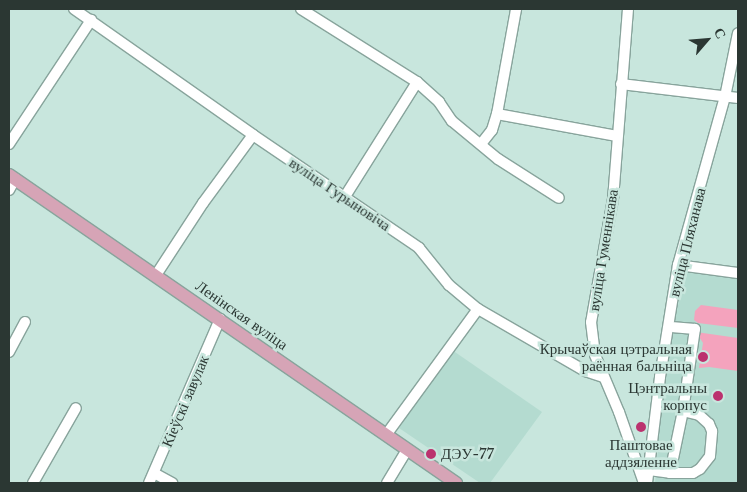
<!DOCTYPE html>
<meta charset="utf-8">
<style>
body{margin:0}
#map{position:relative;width:747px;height:492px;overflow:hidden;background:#c8e6dd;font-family:"Libre Baskerville",serif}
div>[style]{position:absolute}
.built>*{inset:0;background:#b4dbd0}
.green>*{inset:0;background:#f4a3bd}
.roads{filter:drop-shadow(1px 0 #88a49c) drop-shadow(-1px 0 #88a49c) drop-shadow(0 1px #88a49c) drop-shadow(0 -1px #88a49c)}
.minor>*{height:10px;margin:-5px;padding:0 5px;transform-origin:5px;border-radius:5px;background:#fff}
.major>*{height:12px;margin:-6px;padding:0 6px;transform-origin:6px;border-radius:6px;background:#d6a4b6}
.dots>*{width:14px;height:14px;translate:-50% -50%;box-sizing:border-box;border:2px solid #c8e6dd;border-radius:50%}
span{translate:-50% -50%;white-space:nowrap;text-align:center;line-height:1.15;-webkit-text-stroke:5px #c8e6dd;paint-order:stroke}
.street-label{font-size:15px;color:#2b3733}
.poi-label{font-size:15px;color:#2b3733}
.right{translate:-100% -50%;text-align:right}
.left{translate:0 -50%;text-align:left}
.frame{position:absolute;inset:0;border:10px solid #2b3733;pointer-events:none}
.north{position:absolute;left:682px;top:15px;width:50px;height:50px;-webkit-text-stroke:4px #c8e6dd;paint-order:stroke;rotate:63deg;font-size:14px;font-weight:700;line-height:20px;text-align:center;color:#2b3733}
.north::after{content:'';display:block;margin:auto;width:18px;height:22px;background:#2b3733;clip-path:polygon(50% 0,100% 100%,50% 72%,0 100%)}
</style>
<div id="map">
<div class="built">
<i style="clip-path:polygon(689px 270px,738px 277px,738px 483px,655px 483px,663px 388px,661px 387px,685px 272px)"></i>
<i style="clip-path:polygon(452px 350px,542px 412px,490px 483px,480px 483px,399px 428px)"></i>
</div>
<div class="green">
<i style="clip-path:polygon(701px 305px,738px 310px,738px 328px,698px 323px,694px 320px,695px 311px)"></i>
<i style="clip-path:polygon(696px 332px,738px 338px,738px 371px,709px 367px,699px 368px,703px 343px)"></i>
</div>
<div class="roads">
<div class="minor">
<i style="left:74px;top:9px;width:219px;rotate:35.1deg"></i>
<i style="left:253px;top:135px;width:201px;rotate:34.2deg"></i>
<i style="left:419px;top:248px;width:48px;rotate:51deg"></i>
<i style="left:449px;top:285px;width:38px;rotate:40deg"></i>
<i style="left:478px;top:309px;width:124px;rotate:30.1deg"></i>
<i style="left:585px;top:371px;width:20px;rotate:18deg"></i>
<i style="left:301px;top:9px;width:137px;rotate:32.2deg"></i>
<i style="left:417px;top:82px;width:30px;rotate:42deg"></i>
<i style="left:439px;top:102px;width:23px;rotate:56deg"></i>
<i style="left:452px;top:121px;width:60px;rotate:39.6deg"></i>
<i style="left:498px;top:159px;width:72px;rotate:32.6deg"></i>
<i style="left:628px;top:9px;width:191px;rotate:94.5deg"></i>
<i style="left:613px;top:199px;width:125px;rotate:100.1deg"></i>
<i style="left:591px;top:322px;width:33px;rotate:83deg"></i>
<i style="left:595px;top:355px;width:62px;rotate:67.2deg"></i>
<i style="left:619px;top:412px;width:75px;rotate:70.6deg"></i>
<i style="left:621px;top:84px;width:118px;rotate:6.8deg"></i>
<i style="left:497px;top:114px;width:122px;rotate:10.4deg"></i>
<i style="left:9px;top:144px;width:149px;rotate:-56.5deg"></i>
<i style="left:481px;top:144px;width:18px;rotate:-52deg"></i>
<i style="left:492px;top:130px;width:17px;rotate:-73deg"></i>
<i style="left:497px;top:114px;width:107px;rotate:-79.7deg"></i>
<i style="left:9px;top:190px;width:13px;rotate:-61deg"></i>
<i style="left:344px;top:198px;width:137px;rotate:-57.8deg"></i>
<i style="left:678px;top:265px;width:61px;rotate:7.6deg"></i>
<i style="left:156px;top:275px;width:86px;rotate:-56.9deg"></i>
<i style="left:203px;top:203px;width:84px;rotate:-53.7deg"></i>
<i style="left:9px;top:352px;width:34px;rotate:-62deg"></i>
<i style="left:386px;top:435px;width:156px;rotate:-53.9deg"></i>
<i style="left:649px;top:470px;width:21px;rotate:8deg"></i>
<i style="left:670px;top:473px;width:63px;rotate:-78.2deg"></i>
<i style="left:683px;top:411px;width:83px;rotate:-81.7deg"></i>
<i style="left:695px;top:329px;width:21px;rotate:-175deg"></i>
<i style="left:154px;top:473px;width:21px;rotate:29deg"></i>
<i style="left:670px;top:473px;width:23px"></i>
<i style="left:693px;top:473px;width:8px;rotate:-30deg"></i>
<i style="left:700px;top:469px;width:16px;rotate:-52deg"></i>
<i style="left:710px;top:456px;width:25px;rotate:-85deg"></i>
<i style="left:712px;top:431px;width:8px;rotate:-113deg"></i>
<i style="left:709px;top:424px;width:13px;rotate:-138deg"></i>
<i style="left:699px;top:415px;width:16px;rotate:-166deg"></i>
<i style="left:33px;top:483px;width:86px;rotate:-60.2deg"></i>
<i style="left:149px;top:483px;width:179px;rotate:-66.6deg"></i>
<i style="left:387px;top:483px;width:39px;rotate:-59deg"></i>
<i style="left:647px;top:483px;width:107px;rotate:-83deg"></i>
<i style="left:660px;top:377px;width:113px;rotate:-80.9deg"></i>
<i style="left:678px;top:265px;width:174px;rotate:-74.4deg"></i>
<i style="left:725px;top:97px;width:65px;rotate:-78.5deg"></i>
</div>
<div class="major">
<i style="left:9px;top:175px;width:543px;rotate:34.57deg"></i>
</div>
</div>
<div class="dots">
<i style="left:703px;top:357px;background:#bb326e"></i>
<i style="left:718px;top:396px;background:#bb326e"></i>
<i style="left:641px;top:427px;background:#bb326e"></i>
<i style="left:431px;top:454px;background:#bb326e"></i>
</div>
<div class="street-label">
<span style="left:340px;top:194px;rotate:34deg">вуліца Гурыновіча</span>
<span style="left:687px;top:242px;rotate:-76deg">вуліца Пляханава</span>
<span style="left:603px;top:250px;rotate:-81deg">вуліца Гуменнікава</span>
<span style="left:242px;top:315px;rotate:35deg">Ленінская вуліца</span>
<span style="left:185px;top:401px;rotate:-67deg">Кіеўскі завулак</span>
</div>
<div class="poi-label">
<span class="right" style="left:692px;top:357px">Крычаўская цэтральная<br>раённая бальніца</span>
<span class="right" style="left:707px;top:396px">Цэнтральны<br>корпус</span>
<span style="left:641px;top:453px">Паштовае<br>аддзяленне</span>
<span class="left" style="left:441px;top:454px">ДЭУ-77</span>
</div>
<div class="frame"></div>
<div class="north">С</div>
</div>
